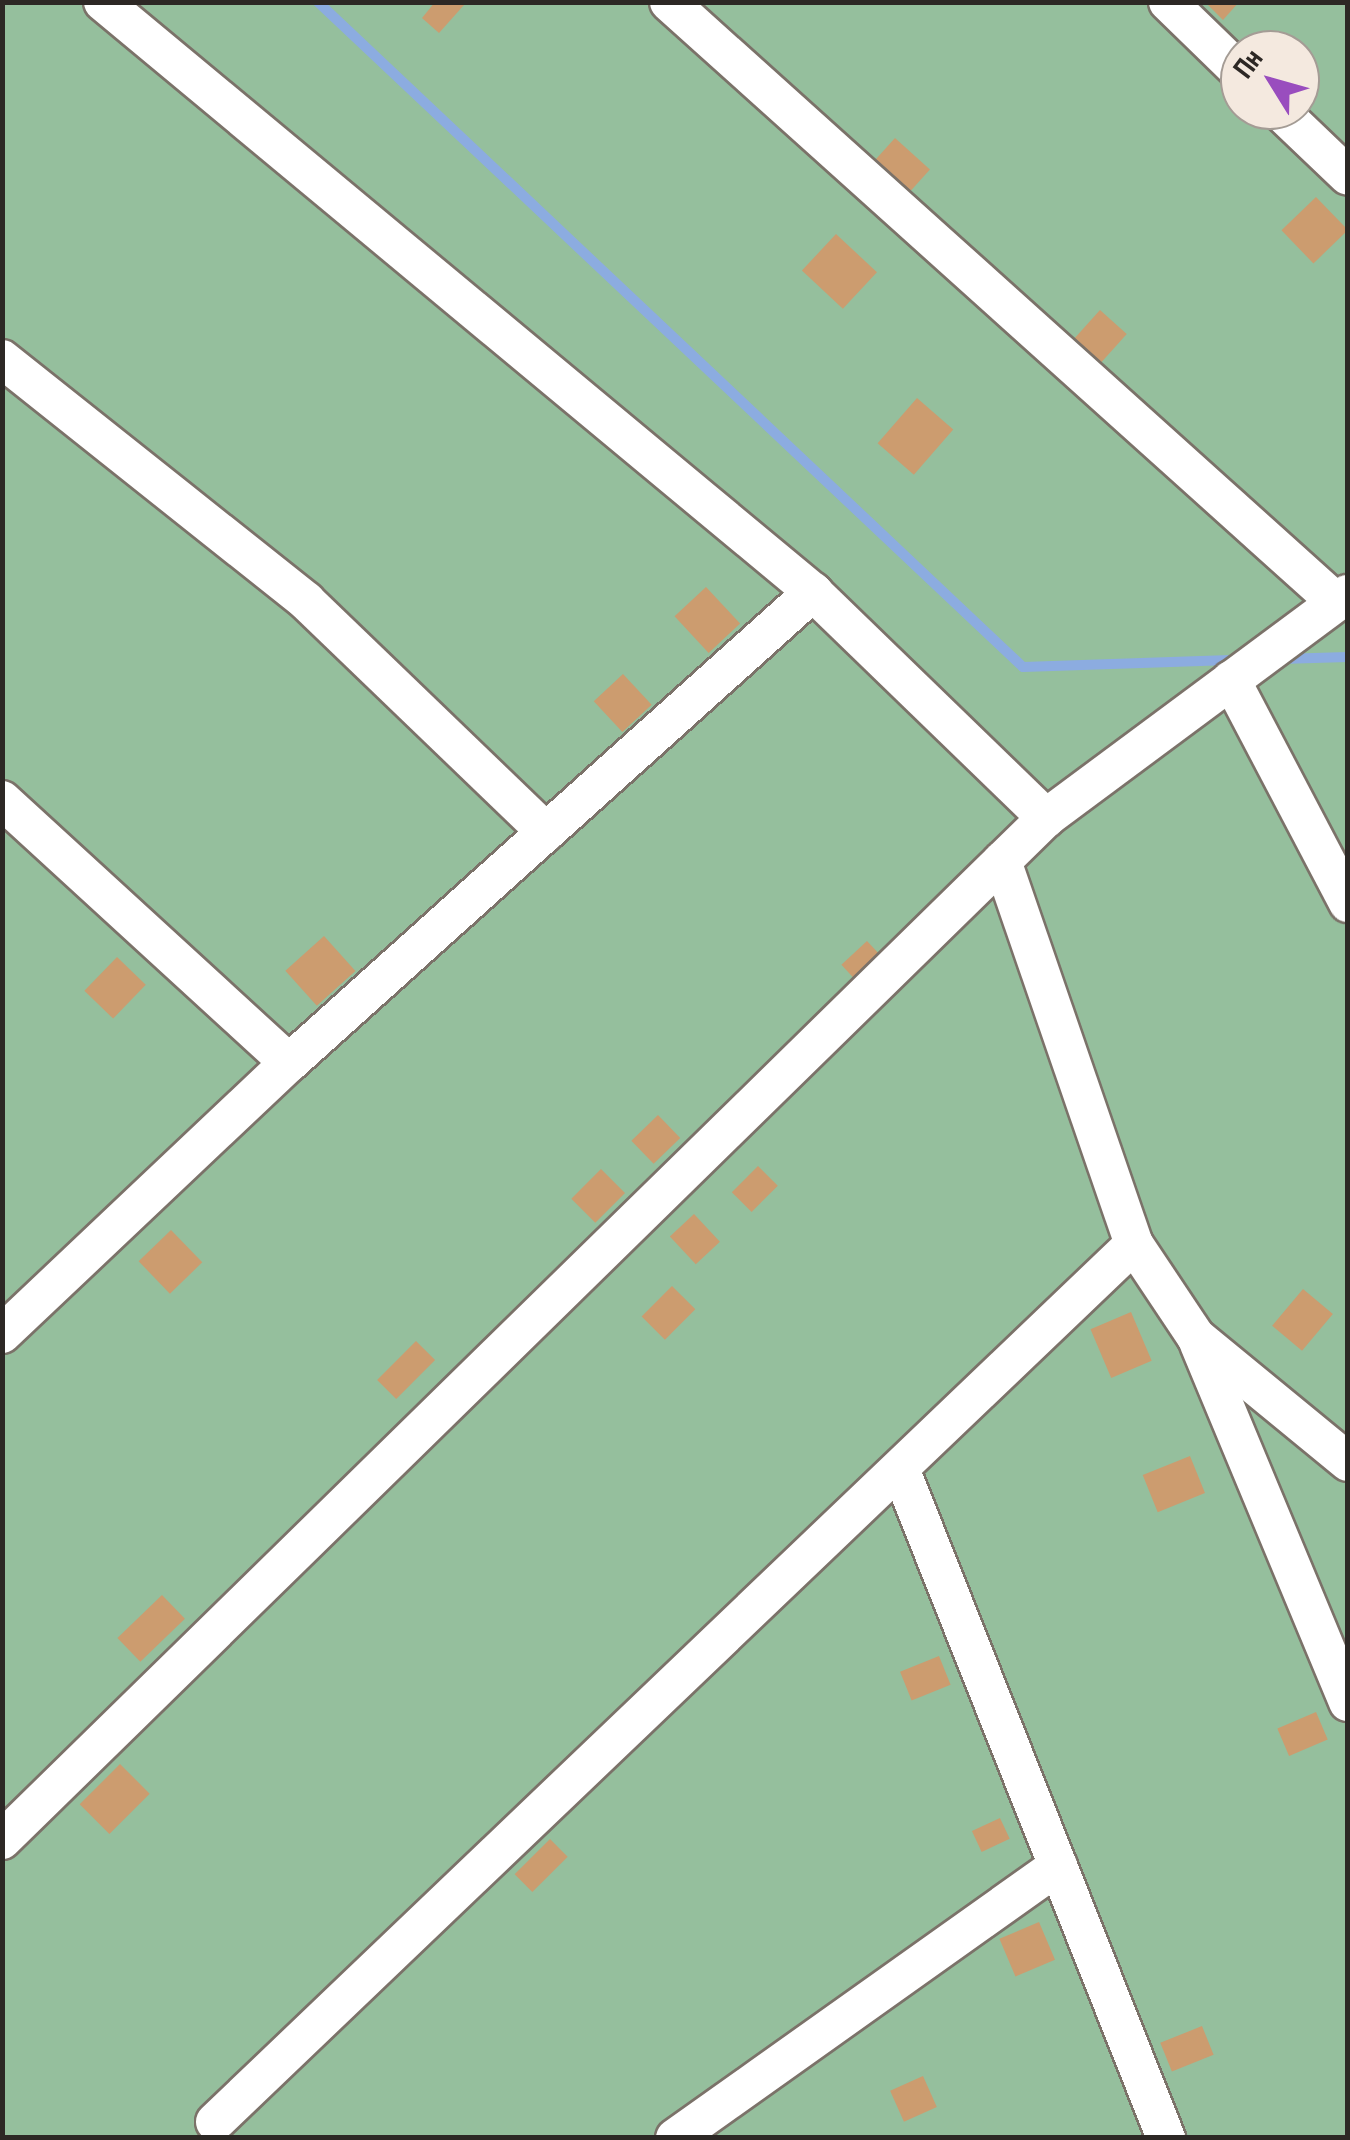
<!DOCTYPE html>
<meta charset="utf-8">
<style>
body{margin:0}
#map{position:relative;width:1350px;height:2140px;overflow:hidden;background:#e7dcd2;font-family:"PT Sans Narrow",sans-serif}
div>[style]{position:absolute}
.green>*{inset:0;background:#95bf9d}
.stream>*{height:10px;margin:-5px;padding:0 5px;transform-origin:5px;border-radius:5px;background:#8cace0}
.building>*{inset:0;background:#cc9c6f;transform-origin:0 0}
.roads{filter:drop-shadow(2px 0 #7b7269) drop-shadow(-2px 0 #7b7269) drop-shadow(0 2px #7b7269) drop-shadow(0 -2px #7b7269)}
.minor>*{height:38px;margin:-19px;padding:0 19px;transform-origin:19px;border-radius:19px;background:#fff}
span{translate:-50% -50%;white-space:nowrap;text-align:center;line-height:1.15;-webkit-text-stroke:9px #f4e9df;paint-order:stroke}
.frame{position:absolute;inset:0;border:5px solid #2d2825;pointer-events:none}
.north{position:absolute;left:1220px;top:30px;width:100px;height:100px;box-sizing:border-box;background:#f4e9df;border:2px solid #a49c95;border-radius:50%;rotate:307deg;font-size:28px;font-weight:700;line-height:40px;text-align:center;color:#2d2825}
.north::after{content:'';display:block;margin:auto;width:35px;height:45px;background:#994dbe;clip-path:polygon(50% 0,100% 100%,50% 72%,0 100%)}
</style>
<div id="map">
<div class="green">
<i style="clip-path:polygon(evenodd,3px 3px,1347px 3px,1347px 2137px,3px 2137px,3px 3px,1240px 50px,1300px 50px,1300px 110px,1240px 110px,1240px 50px)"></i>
</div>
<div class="stream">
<i style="left:318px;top:2px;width:969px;rotate:43.33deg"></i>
<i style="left:1023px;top:667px;width:215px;rotate:-1.9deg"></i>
<i style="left:1280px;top:659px;width:68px;rotate:-1.7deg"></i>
</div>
<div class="building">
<i style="clip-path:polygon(435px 2px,464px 5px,439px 33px,422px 18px)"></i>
<i style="clip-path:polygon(1205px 2px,1239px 2px,1223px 20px)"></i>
<i style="left:895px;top:138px;width:47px;height:29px;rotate:42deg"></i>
<i style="left:1316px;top:197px;width:46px;height:48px;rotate:46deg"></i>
<i style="left:836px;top:234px;width:56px;height:50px;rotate:43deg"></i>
<i style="left:1100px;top:310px;width:36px;height:46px;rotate:42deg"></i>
<i style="left:917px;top:398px;width:48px;height:60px;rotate:41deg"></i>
<i style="left:706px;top:587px;width:50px;height:43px;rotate:47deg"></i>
<i style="left:623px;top:674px;width:42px;height:40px;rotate:47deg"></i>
<i style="left:324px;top:936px;width:47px;height:52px;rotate:48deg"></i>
<i style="left:867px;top:941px;width:22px;height:35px;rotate:47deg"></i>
<i style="left:117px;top:957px;width:40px;height:47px;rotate:44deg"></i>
<i style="left:658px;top:1115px;width:32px;height:37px;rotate:46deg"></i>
<i style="left:758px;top:1166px;width:28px;height:37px;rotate:45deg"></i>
<i style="left:601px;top:1169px;width:34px;height:42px;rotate:45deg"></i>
<i style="left:694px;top:1214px;width:38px;height:33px;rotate:47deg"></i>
<i style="left:171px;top:1230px;width:45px;height:45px;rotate:46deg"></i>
<i style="left:672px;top:1286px;width:33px;height:43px;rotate:45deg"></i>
<i style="left:1303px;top:1289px;width:39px;height:48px;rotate:40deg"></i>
<i style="left:1131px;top:1312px;width:53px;height:44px;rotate:67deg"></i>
<i style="left:416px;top:1341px;width:27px;height:55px;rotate:45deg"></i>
<i style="left:1190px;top:1456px;width:40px;height:51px;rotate:68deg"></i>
<i style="left:162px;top:1595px;width:33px;height:62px;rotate:46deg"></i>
<i style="left:939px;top:1656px;width:31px;height:42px;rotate:68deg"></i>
<i style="left:1316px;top:1712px;width:30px;height:42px;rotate:67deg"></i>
<i style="left:120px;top:1764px;width:42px;height:57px;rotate:45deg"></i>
<i style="left:1000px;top:1818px;width:23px;height:31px;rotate:65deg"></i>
<i style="left:550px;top:1839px;width:25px;height:50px;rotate:45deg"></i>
<i style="left:1039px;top:1922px;width:41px;height:43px;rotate:67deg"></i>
<i style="left:1202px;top:2026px;width:31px;height:45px;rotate:68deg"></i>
<i style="left:923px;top:2076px;width:34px;height:36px;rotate:66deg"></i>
</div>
<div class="roads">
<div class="minor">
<i style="left:103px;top:2px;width:923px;rotate:39.73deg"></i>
<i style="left:669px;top:2px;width:897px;rotate:41.97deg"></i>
<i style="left:1168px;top:2px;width:100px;rotate:44.2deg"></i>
<i style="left:1279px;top:110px;width:95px;rotate:43.7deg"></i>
<i style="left:2px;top:359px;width:389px;rotate:38.5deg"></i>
<i style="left:306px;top:601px;width:333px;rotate:43.9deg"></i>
<i style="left:1231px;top:680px;width:252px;rotate:62.3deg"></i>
<i style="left:2px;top:800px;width:389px;rotate:42.5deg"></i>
<i style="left:1002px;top:861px;width:405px;rotate:71deg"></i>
<i style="left:1134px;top:1244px;width:112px;rotate:56.3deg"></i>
<i style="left:1196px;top:1337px;width:197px;rotate:39.4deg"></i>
<i style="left:2px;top:1334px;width:395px;rotate:-43.4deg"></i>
<i style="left:289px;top:1063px;width:705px;rotate:-41.95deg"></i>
<i style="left:813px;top:592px;width:325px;rotate:44.1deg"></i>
<i style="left:1199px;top:1344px;width:388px;rotate:67.4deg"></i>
<i style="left:901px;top:1471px;width:718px;rotate:68.33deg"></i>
<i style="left:2px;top:1840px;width:1461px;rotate:-44.39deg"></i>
<i style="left:1046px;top:818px;width:376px;rotate:-36.6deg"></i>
<i style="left:215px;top:2122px;width:1271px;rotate:-43.69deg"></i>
<i style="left:675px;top:2138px;width:470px;rotate:-35.4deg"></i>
</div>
</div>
<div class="frame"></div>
<div class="north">Пн</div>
</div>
